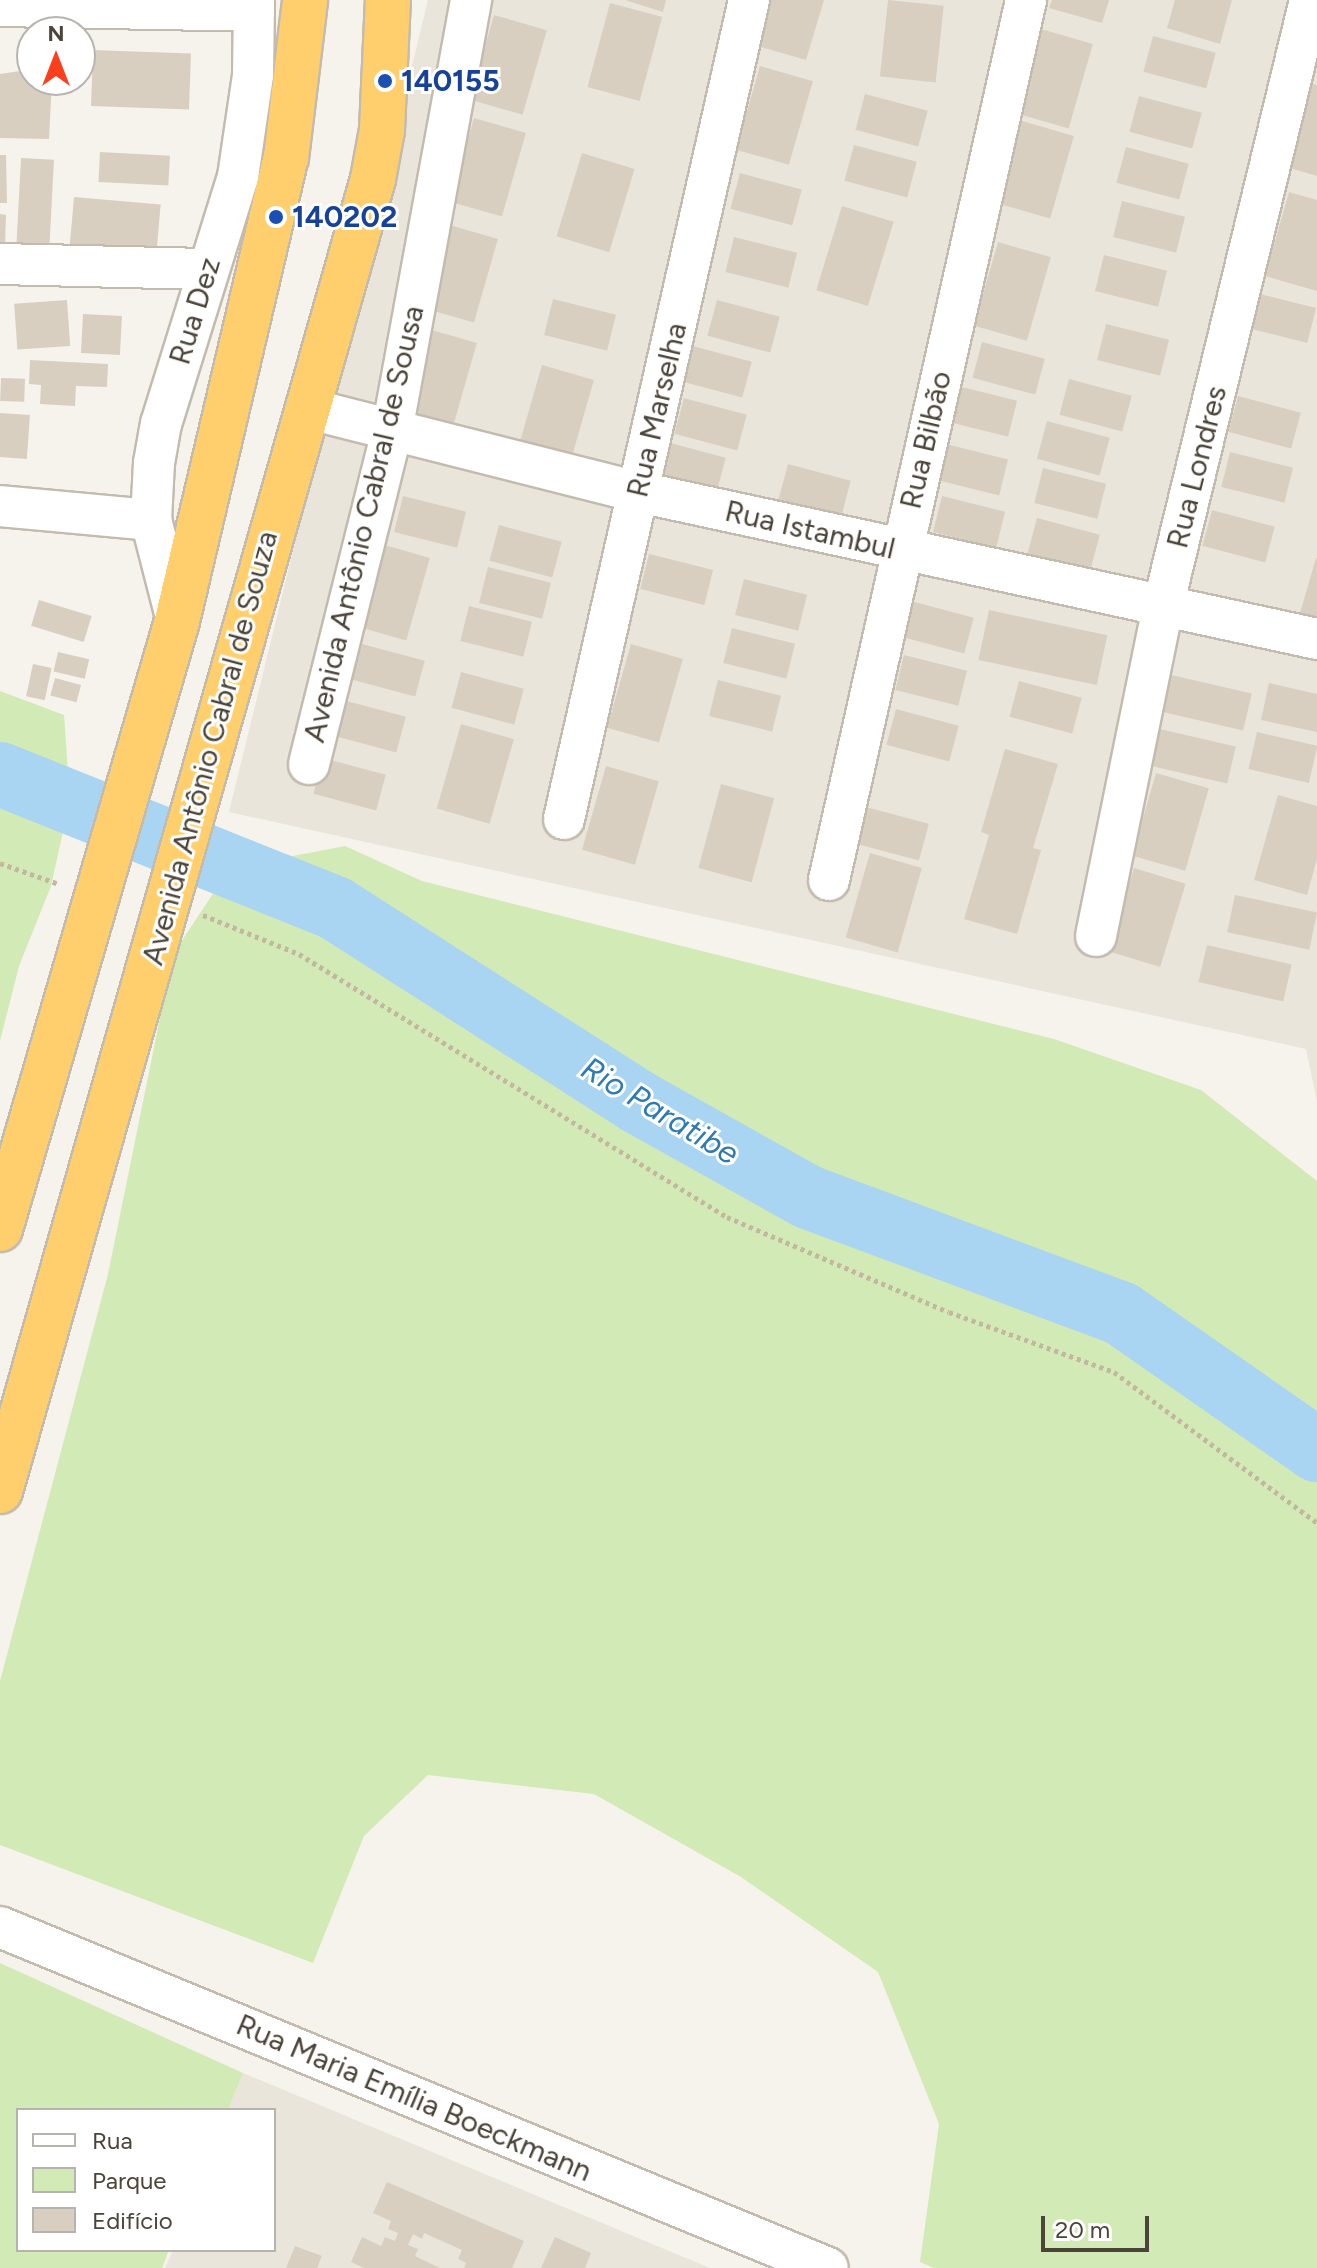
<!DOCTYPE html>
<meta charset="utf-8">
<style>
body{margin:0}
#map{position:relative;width:1317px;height:2268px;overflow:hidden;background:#f6f3ec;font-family:Figtree,sans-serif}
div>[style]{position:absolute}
.residential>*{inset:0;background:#eae5da}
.green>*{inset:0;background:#d2eab5}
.river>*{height:64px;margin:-32px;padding:0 32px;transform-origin:32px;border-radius:32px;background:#a9d4f2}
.building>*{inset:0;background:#d8cfc1;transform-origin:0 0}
.path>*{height:5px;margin-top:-2.5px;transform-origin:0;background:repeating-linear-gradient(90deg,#c4b79f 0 4px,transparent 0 8px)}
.roads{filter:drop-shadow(2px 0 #c2bbae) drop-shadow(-2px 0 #c2bbae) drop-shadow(0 2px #c2bbae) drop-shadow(0 -2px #c2bbae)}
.minor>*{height:40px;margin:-20px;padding:0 20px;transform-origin:20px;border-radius:20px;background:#fff}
.highway>*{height:44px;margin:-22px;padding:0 22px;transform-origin:22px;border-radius:22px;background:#ffcf6e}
.dots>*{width:22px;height:22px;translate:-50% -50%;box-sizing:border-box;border:4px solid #fff;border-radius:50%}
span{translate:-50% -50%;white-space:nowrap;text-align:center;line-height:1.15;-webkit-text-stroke:6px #fff;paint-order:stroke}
.transit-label{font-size:30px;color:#164399;font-weight:700}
.left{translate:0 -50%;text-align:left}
.street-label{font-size:30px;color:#4b4439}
.water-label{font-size:32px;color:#2e7ab2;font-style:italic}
.legend{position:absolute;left:16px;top:2108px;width:260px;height:144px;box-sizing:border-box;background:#fff;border:2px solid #b7b4b0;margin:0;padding:10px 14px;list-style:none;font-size:24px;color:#4b4439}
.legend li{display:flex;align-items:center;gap:16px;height:40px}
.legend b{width:40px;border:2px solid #b7b4b0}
.north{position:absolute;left:16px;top:16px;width:80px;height:80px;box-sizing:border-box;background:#fff;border:2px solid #b7b4b0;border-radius:50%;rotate:0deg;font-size:22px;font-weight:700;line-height:32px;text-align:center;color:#4b4439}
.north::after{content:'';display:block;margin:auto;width:28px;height:36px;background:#fc3f1d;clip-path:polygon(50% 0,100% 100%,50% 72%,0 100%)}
.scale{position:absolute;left:1041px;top:2216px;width:108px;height:36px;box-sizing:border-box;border:4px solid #4b4439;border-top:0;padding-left:10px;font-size:24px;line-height:28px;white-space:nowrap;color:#4b4439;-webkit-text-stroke:6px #fff;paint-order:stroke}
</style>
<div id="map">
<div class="residential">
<i style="clip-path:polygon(428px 0,1317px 0,1317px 1102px,1306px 1049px,229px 812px)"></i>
<i style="clip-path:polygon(243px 2073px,710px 2268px,165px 2268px,173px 2250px,274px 2250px,274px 2110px,228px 2110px)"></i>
</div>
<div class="green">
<i style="clip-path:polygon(0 691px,64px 715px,70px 800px,51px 886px,19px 966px,0 1041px)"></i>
<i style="clip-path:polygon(345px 846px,422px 881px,1054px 1039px,1201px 1090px,1317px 1181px,1317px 2268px,934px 2268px,920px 2262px,939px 2124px,878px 1972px,741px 1877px,594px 1794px,428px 1775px,364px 1836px,313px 1963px,0 1845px,0 1681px,108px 1274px,173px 954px,230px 868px)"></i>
<i style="clip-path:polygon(0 1963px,243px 2073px,228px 2110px,18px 2110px,18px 2250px,169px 2250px,162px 2268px,0 2268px)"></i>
</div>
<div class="river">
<i style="left:0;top:774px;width:361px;rotate:21.8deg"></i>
<i style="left:335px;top:908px;width:360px;rotate:32.6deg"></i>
<i style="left:638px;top:1102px;width:195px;rotate:29.2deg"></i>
<i style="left:808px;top:1197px;width:335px;rotate:20.4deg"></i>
<i style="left:1122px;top:1314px;width:238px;rotate:34.9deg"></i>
</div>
<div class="building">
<i style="clip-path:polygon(625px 0,666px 0,663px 12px)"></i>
<i style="clip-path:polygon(766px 0,824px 0,806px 60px,754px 45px)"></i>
<i style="left:888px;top:0;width:56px;height:77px;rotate:6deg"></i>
<i style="clip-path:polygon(1052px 0,1109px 0,1102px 23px,1049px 8px)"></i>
<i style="clip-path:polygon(1175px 0,1232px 0,1220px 44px,1167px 28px)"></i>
<i style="left:610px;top:3px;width:54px;height:87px;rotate:15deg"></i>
<i style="left:494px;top:15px;width:55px;height:88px;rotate:16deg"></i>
<i style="left:1041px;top:29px;width:54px;height:88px;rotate:16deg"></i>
<i style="left:1153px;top:36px;width:65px;height:37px;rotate:15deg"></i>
<i style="left:93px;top:50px;width:98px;height:56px;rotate:2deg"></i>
<i style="left:760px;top:66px;width:55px;height:87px;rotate:16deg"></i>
<i style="clip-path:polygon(20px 71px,32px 71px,32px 80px,52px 80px,49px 139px,0 138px,0 74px)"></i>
<i style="clip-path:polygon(1308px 83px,1317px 85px,1317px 176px,1283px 166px)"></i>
<i style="left:865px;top:94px;width:65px;height:37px;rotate:15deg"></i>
<i style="left:1139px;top:96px;width:65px;height:37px;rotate:15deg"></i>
<i style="left:474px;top:118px;width:54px;height:87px;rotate:16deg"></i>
<i style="left:1022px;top:121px;width:54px;height:86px;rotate:16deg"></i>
<i style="left:854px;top:145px;width:65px;height:37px;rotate:15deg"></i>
<i style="left:1126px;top:147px;width:65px;height:37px;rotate:15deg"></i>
<i style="left:100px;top:152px;width:70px;height:30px;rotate:3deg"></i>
<i style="left:582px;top:153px;width:55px;height:87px;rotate:17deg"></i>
<i style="clip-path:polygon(0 155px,6px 155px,7px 203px,0 203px)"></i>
<i style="left:21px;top:158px;width:33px;height:96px;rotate:3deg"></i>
<i style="left:740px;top:173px;width:64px;height:37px;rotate:15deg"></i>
<i style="clip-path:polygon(1289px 192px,1317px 200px,1317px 291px,1265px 276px)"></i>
<i style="left:74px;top:197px;width:87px;height:49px;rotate:5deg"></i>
<i style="left:1122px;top:201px;width:65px;height:37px;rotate:14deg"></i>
<i style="left:842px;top:206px;width:54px;height:88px;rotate:17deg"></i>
<i style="clip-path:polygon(0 214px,6px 215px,5px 249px,0 249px)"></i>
<i style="left:446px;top:224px;width:54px;height:87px;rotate:16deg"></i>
<i style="left:734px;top:237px;width:65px;height:36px;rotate:14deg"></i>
<i style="left:998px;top:242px;width:55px;height:87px;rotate:16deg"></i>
<i style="left:1104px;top:255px;width:65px;height:37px;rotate:14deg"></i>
<i style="left:1252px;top:292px;width:66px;height:36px;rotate:14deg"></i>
<i style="left:553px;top:299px;width:65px;height:37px;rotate:14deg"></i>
<i style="left:67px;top:300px;width:46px;height:53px;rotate:86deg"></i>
<i style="left:717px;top:300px;width:65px;height:37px;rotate:15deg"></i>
<i style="left:83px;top:314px;width:39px;height:39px;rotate:3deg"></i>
<i style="left:1106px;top:324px;width:65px;height:37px;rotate:14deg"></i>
<i style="left:425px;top:328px;width:54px;height:87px;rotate:16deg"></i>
<i style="left:982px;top:342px;width:65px;height:37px;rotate:15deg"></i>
<i style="left:689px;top:345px;width:65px;height:37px;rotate:15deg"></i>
<i style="clip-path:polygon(30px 360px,108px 364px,107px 387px,76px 386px,75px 406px,40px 404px,41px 385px,29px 384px)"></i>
<i style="left:542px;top:365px;width:54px;height:88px;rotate:16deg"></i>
<i style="left:1px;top:378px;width:24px;height:23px;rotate:2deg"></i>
<i style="left:1069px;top:379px;width:65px;height:37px;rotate:15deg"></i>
<i style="left:954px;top:385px;width:65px;height:37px;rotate:14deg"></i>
<i style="left:1238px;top:396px;width:65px;height:37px;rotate:15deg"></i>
<i style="left:684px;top:398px;width:65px;height:37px;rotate:15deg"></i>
<i style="left:0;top:413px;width:30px;height:44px;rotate:4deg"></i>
<i style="left:1047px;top:421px;width:65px;height:39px;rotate:15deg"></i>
<i style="left:663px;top:441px;width:65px;height:37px;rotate:15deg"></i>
<i style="left:946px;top:444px;width:64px;height:37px;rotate:14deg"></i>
<i style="left:1230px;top:452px;width:65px;height:36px;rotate:14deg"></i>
<i style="left:788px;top:464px;width:65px;height:37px;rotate:15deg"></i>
<i style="left:1043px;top:468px;width:65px;height:36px;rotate:14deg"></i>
<i style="left:403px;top:496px;width:65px;height:37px;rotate:14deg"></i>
<i style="left:942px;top:496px;width:65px;height:37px;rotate:14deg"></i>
<i style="left:1212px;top:510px;width:65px;height:37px;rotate:15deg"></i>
<i style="left:1037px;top:518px;width:65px;height:37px;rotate:15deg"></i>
<i style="left:499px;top:525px;width:65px;height:37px;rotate:15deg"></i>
<i style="left:378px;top:543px;width:54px;height:86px;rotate:16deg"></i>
<i style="left:649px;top:554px;width:66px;height:36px;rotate:14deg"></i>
<i style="clip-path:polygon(1316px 558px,1317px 558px,1317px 618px,1300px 613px)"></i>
<i style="left:488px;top:567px;width:65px;height:37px;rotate:14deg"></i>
<i style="left:744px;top:579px;width:65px;height:37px;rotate:14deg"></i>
<i style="left:39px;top:600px;width:55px;height:27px;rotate:17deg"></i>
<i style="left:911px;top:601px;width:65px;height:37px;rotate:15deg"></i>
<i style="left:469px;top:606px;width:65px;height:36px;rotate:14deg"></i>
<i style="left:989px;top:610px;width:121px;height:51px;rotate:12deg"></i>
<i style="left:732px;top:628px;width:65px;height:36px;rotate:14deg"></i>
<i style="left:362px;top:644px;width:65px;height:37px;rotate:15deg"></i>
<i style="left:631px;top:644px;width:54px;height:87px;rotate:16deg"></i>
<i style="left:58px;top:652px;width:32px;height:20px;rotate:13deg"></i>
<i style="left:904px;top:655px;width:65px;height:36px;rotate:14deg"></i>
<i style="left:33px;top:664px;width:19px;height:33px;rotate:12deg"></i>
<i style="left:461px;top:672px;width:65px;height:37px;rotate:15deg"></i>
<i style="left:1167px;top:674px;width:87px;height:38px;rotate:13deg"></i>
<i style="left:55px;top:678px;width:27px;height:18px;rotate:15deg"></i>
<i style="left:718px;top:680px;width:65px;height:37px;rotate:14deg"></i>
<i style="left:1019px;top:681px;width:65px;height:37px;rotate:15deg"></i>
<i style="clip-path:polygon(1269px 683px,1317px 694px,1317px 732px,1261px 720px)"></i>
<i style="left:343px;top:700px;width:65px;height:37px;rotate:15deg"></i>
<i style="left:896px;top:709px;width:65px;height:37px;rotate:15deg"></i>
<i style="left:461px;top:724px;width:55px;height:88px;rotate:16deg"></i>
<i style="left:1151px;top:727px;width:87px;height:38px;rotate:13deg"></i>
<i style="left:1257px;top:732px;width:62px;height:38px;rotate:13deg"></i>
<i style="clip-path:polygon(1005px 749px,1058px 764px,1033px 848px,1041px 850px,1017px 934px,964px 919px,989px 835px,981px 832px)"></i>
<i style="left:323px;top:758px;width:65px;height:37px;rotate:15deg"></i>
<i style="left:606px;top:766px;width:55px;height:87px;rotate:16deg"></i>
<i style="left:1156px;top:773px;width:55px;height:86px;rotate:16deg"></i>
<i style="left:721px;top:784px;width:55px;height:87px;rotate:15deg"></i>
<i style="clip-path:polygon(1278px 795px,1317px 806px,1317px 859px,1307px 895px,1254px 880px)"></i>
<i style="left:866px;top:807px;width:65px;height:38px;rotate:15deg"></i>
<i style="left:870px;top:853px;width:54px;height:88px;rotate:16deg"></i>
<i style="left:1134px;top:868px;width:54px;height:87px;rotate:17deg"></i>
<i style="left:1235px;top:895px;width:84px;height:38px;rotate:12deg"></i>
<i style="left:1207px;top:945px;width:87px;height:38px;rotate:13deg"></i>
<i style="clip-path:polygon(387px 2182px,524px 2241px,512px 2268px,464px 2268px,466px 2263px,458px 2259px,462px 2250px,424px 2233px,422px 2239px,413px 2234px,408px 2245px,418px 2249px,415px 2256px,440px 2268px,364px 2268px,351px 2262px,362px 2237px,381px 2246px,385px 2237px,395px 2241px,398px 2233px,388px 2229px,391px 2221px,373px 2213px)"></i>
<i style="clip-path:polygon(555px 2237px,591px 2253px,585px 2268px,541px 2268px)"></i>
<i style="clip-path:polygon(295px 2246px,322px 2256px,317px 2268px,286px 2268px)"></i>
</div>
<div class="path">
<i style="left:0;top:863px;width:63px;rotate:19.6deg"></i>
<i style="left:203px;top:915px;width:104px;rotate:22.1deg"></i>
<i style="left:299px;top:954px;width:502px;rotate:31.57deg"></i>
<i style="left:727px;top:1217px;width:241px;rotate:23.2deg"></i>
<i style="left:949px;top:1312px;width:176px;rotate:20deg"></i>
<i style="left:1114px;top:1372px;width:253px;rotate:36.6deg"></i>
</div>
<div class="roads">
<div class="minor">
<i style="left:0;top:6px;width:254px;rotate:1.1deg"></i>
<i style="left:0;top:264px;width:207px;rotate:1.4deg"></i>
<i style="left:306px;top:408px;width:343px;rotate:14.2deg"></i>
<i style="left:639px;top:492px;width:694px;rotate:12.23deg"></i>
<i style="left:0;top:506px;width:152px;rotate:5.3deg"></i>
<i style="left:177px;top:621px;width:104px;rotate:-104.4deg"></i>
<i style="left:151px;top:520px;width:57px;rotate:-87deg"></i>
<i style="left:154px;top:463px;width:40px;rotate:-80deg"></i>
<i style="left:161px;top:424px;width:259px;rotate:-72.7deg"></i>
<i style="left:238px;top:177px;width:103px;rotate:-81.6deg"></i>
<i style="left:253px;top:75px;width:75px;rotate:-89.2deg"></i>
<i style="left:309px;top:764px;width:343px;rotate:-76deg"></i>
<i style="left:392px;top:431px;width:438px;rotate:-79.6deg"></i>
<i style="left:564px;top:819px;width:840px;rotate:-77.27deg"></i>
<i style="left:829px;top:880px;width:902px;rotate:-77.38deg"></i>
<i style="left:1096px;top:936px;width:337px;rotate:-78.5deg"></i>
<i style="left:1163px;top:606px;width:624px;rotate:-76.36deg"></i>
<i style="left:0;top:1927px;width:895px;rotate:22.38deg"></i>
</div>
<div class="highway">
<i style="left:0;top:1229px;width:633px;rotate:-73.77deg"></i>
<i style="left:177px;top:621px;width:476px;rotate:-76.8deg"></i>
<i style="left:286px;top:158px;width:159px;rotate:-83.1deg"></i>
<i style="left:0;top:1491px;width:1364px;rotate:-74.13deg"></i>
<i style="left:373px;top:179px;width:50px;rotate:-79.6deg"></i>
<i style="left:382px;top:130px;width:130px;rotate:-87.4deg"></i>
</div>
</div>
<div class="dots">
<i style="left:385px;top:81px;background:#1a4fb4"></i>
<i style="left:276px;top:217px;background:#1a4fb4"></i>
</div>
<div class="transit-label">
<span class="left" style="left:401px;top:81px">140155</span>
<span class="left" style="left:292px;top:217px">140202</span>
</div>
<div class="street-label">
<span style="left:195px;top:311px;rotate:-73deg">Rua Dez</span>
<span style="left:657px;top:410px;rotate:-77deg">Rua Marselha</span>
<span style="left:926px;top:440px;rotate:-77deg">Rua Bilbão</span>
<span style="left:1197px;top:467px;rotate:-76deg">Rua Londres</span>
<span style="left:364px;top:524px;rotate:-77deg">Avenida Antônio Cabral de Sousa</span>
<span style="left:810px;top:530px;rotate:13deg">Rua Istambul</span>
<span style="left:210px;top:748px;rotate:-75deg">Avenida Antônio Cabral de Souza</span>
<span style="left:414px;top:2098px;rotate:23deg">Rua Maria Emília Boeckmann</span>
</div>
<div class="water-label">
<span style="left:660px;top:1111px;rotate:31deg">Rio Paratibe</span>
</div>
<ul class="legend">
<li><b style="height:10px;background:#fff"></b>Rua</li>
<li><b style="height:22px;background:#d2eab5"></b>Parque</li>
<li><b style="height:22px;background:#d8cfc1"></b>Edifício</li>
</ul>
<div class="north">N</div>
<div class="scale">20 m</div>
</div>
